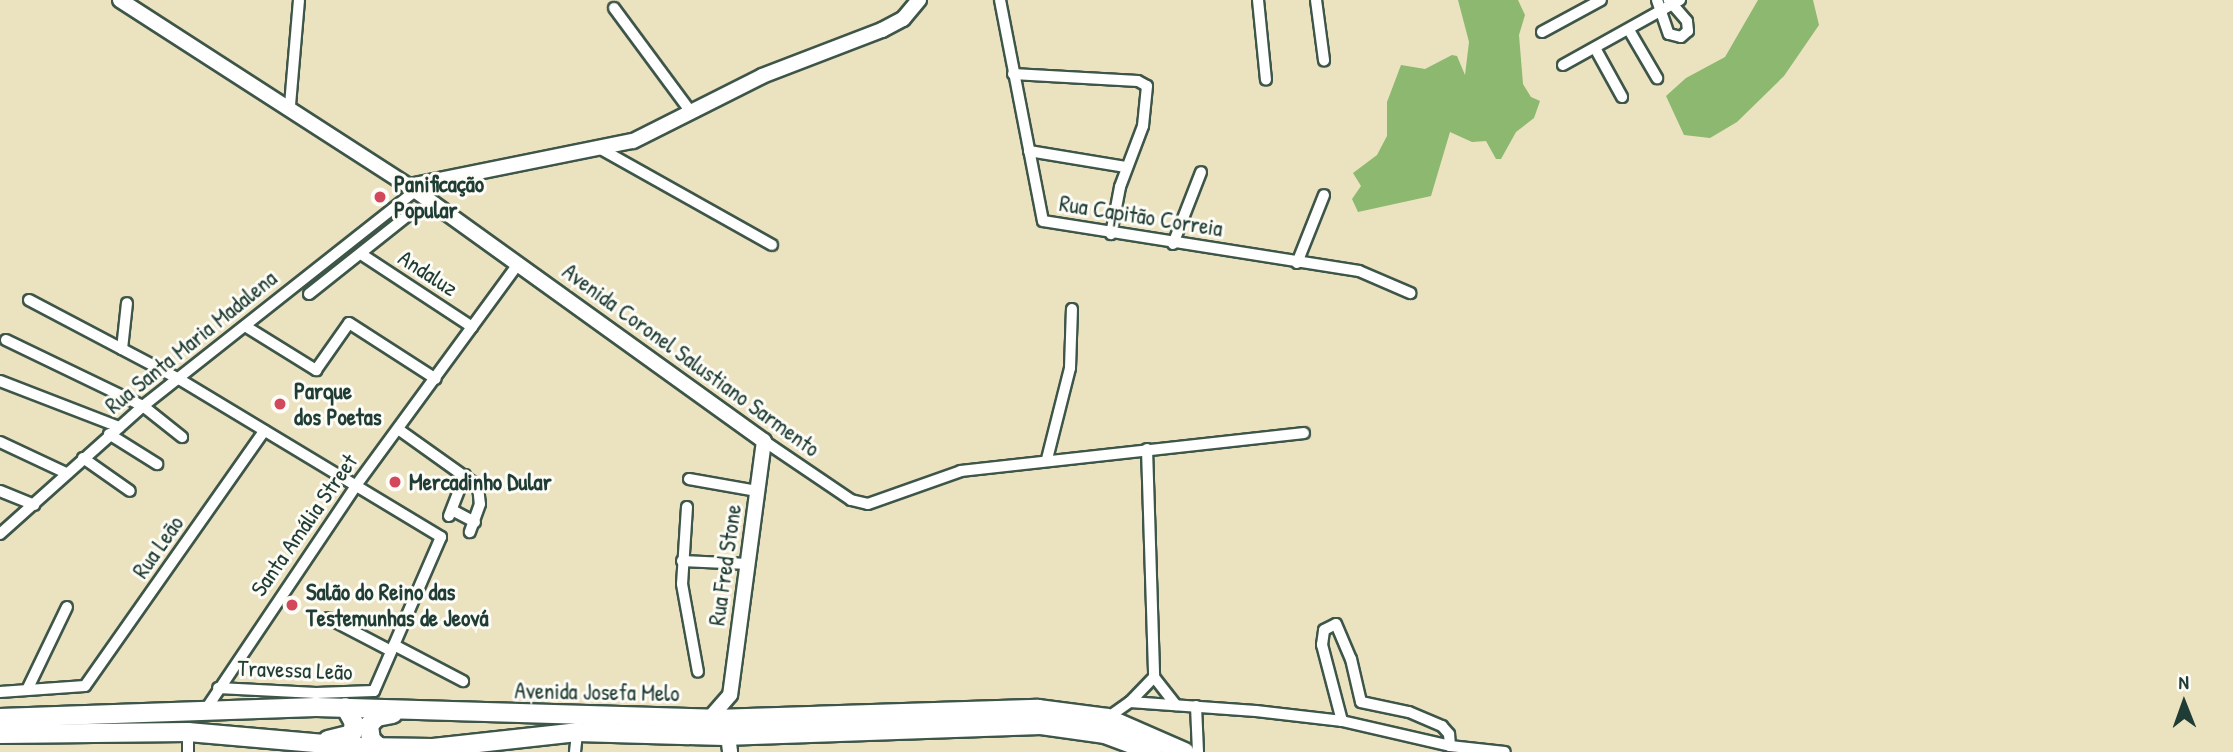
<!DOCTYPE html>
<meta charset="utf-8">
<style>
body{margin:0}
#map{position:relative;width:2233px;height:752px;overflow:hidden;background:#ebe2c0;font-family:"Patrick Hand",sans-serif}
div>[style]{position:absolute}
.forest>*{inset:0;background:#8cb870}
.roads{filter:drop-shadow(2px 0 #3e5649) drop-shadow(-2px 0 #3e5649) drop-shadow(0 2px #3e5649) drop-shadow(0 -2px #3e5649)}
.minor>*{height:10px;margin:-5px;padding:0 5px;transform-origin:5px;border-radius:5px;background:#fff}
.tertiary>*{height:14px;margin:-7px;padding:0 7px;transform-origin:7px;border-radius:7px;background:#fff}
.primary>*{height:18px;margin:-9px;padding:0 9px;transform-origin:9px;border-radius:9px;background:#fff}
.dots>*{width:19px;height:19px;translate:-50% -50%;box-sizing:border-box;border:4px solid #fdfcf7;border-radius:50%}
span{translate:-50% -50%;white-space:nowrap;text-align:center;line-height:1.15;-webkit-text-stroke:6px #fdfcf7;paint-order:stroke}
.poi-label{font-size:23px;color:#1f3d34;font-weight:700}
.left{translate:0 -50%;text-align:left}
.street-label{font-size:23px;color:#1f3d34}
.north{position:absolute;left:2149px;top:668px;width:70px;height:70px;-webkit-text-stroke:5px #fdfcf7;paint-order:stroke;rotate:359deg;font-size:19px;font-weight:700;line-height:28px;text-align:center;color:#1f3d34}
.north::after{content:'';display:block;margin:auto;width:24px;height:32px;background:#1f3d34;clip-path:polygon(50% 0,100% 100%,50% 72%,0 100%)}
</style>
<div id="map">
<div class="forest">
<i style="clip-path:polygon(1458px 0,1518px 0,1525px 15px,1519px 35px,1523px 84px,1531px 97px,1540px 101px,1534px 118px,1516px 132px,1501px 159px,1496px 159px,1486px 141px,1472px 142px,1450px 132px,1431px 196px,1358px 212px,1352px 199px,1361px 186px,1353px 173px,1377px 155px,1387px 136px,1387px 102px,1401px 65px,1425px 69px,1452px 55px,1457px 56px,1465px 75px,1469px 42px)"></i>
<i style="clip-path:polygon(1758px 0,1813px 0,1819px 25px,1784px 76px,1737px 122px,1710px 138px,1684px 135px,1666px 96px,1686px 78px,1725px 57px)"></i>
</div>
<div class="roads">
<div class="minor">
<i style="left:1000px;top:0;width:225px;rotate:79deg"></i>
<i style="left:1043px;top:221px;width:320px;rotate:9deg"></i>
<i style="left:1359px;top:271px;width:56px;rotate:23.3deg"></i>
<i style="left:1258px;top:0;width:80px;rotate:84.3deg"></i>
<i style="left:1316px;top:0;width:61px;rotate:82.4deg"></i>
<i style="left:1657px;top:0;width:36px;rotate:71deg"></i>
<i style="left:1669px;top:34px;width:12px;rotate:14deg"></i>
<i style="left:1681px;top:37px;width:9px;rotate:-41deg"></i>
<i style="left:1688px;top:31px;width:10px;rotate:-96deg"></i>
<i style="left:1687px;top:21px;width:28px;rotate:-131deg"></i>
<i style="left:614px;top:8px;width:129px;rotate:53.5deg"></i>
<i style="left:1629px;top:30px;width:56px;rotate:59.7deg"></i>
<i style="left:1542px;top:32px;width:67px;rotate:-28.5deg"></i>
<i style="left:1595px;top:48px;width:56px;rotate:61.1deg"></i>
<i style="left:1563px;top:65px;width:134px;rotate:-29.1deg"></i>
<i style="left:1013px;top:74px;width:125px;rotate:3.2deg"></i>
<i style="left:1138px;top:81px;width:10px;rotate:29deg"></i>
<i style="left:1147px;top:86px;width:40px;rotate:95.7deg"></i>
<i style="left:1143px;top:126px;width:65px;rotate:110.7deg"></i>
<i style="left:1120px;top:187px;width:48px;rotate:100.8deg"></i>
<i style="left:290px;top:105px;width:105px;rotate:-85.1deg"></i>
<i style="left:601px;top:149px;width:196px;rotate:29.3deg"></i>
<i style="left:1029px;top:151px;width:98px;rotate:9.4deg"></i>
<i style="left:1173px;top:244px;width:77px;rotate:-68.7deg"></i>
<i style="left:361px;top:254px;width:133px;rotate:33.3deg"></i>
<i style="left:1297px;top:263px;width:73px;rotate:-68.3deg"></i>
<i style="left:309px;top:294px;width:130px;rotate:-38.5deg"></i>
<i style="left:29px;top:300px;width:170px;rotate:27.8deg"></i>
<i style="left:179px;top:379px;width:306px;rotate:31.1deg"></i>
<i style="left:441px;top:537px;width:168px;rotate:113.5deg"></i>
<i style="left:374px;top:691px;width:58px;rotate:178deg"></i>
<i style="left:316px;top:693px;width:98px;rotate:-177.1deg"></i>
<i style="left:245px;top:326px;width:84px;rotate:31.8deg"></i>
<i style="left:316px;top:370px;width:57px;rotate:-54.9deg"></i>
<i style="left:349px;top:323px;width:103px;rotate:32.8deg"></i>
<i style="left:6px;top:340px;width:152px;rotate:25.7deg"></i>
<i style="left:143px;top:406px;width:50px;rotate:38.5deg"></i>
<i style="left:122px;top:349px;width:46px;rotate:-83.8deg"></i>
<i style="left:0;top:381px;width:128px;rotate:21.1deg"></i>
<i style="left:398px;top:429px;width:98px;rotate:35.5deg"></i>
<i style="left:478px;top:486px;width:18px;rotate:84deg"></i>
<i style="left:480px;top:504px;width:30px;rotate:110deg"></i>
<i style="left:109px;top:434px;width:57px;rotate:32deg"></i>
<i style="left:764px;top:441px;width:105px;rotate:34.1deg"></i>
<i style="left:851px;top:500px;width:17px;rotate:13deg"></i>
<i style="left:868px;top:504px;width:99px;rotate:-19.5deg"></i>
<i style="left:961px;top:471px;width:345px;rotate:-6.3deg"></i>
<i style="left:0;top:442px;width:73px;rotate:25.2deg"></i>
<i style="left:1147px;top:449px;width:228px;rotate:88.2deg"></i>
<i style="left:1154px;top:677px;width:36px;rotate:52deg"></i>
<i style="left:83px;top:458px;width:57px;rotate:35.1deg"></i>
<i style="left:1047px;top:459px;width:94px;rotate:-75.8deg"></i>
<i style="left:1070px;top:368px;width:59px;rotate:-88.1deg"></i>
<i style="left:689px;top:479px;width:69px;rotate:10deg"></i>
<i style="left:0;top:491px;width:37px;rotate:22deg"></i>
<i style="left:687px;top:507px;width:77px;rotate:93.7deg"></i>
<i style="left:682px;top:584px;width:89px;rotate:79.7deg"></i>
<i style="left:452px;top:510px;width:26px;rotate:28deg"></i>
<i style="left:449px;top:516px;width:44px;rotate:-68.7deg"></i>
<i style="left:0;top:534px;width:192px;rotate:-41.8deg"></i>
<i style="left:143px;top:406px;width:347px;rotate:-38.3deg"></i>
<i style="left:682px;top:561px;width:66px;rotate:2.6deg"></i>
<i style="left:328px;top:618px;width:71px;rotate:27.6deg"></i>
<i style="left:394px;top:645px;width:78px;rotate:27.6deg"></i>
<i style="left:27px;top:690px;width:92px;rotate:-64.3deg"></i>
<i style="left:0;top:692px;width:85px;rotate:-4deg"></i>
<i style="left:85px;top:686px;width:312px;rotate:-54.9deg"></i>
<i style="left:1130px;top:702px;width:35px;rotate:-46deg"></i>
<i style="left:1196px;top:706px;width:46px;rotate:87.5deg"></i>
<i style="left:204px;top:712px;width:275px;rotate:-56.1deg"></i>
<i style="left:357px;top:484px;width:273px;rotate:-53.8deg"></i>
<i style="left:1107px;top:718px;width:28px;rotate:-35deg"></i>
<i style="left:1130px;top:702px;width:126px;rotate:4.1deg"></i>
<i style="left:1256px;top:711px;width:87px;rotate:6.6deg"></i>
<i style="left:1342px;top:721px;width:111px;rotate:13deg"></i>
<i style="left:1450px;top:746px;width:55px;rotate:6.2deg"></i>
<i style="left:1342px;top:721px;width:79px;rotate:-104.7deg"></i>
<i style="left:1322px;top:645px;width:15px;rotate:-82deg"></i>
<i style="left:1324px;top:630px;width:13px;rotate:-27deg"></i>
<i style="left:1336px;top:624px;width:38px;rotate:67deg"></i>
<i style="left:1351px;top:659px;width:44px;rotate:76.9deg"></i>
<i style="left:1361px;top:702px;width:49px;rotate:11.8deg"></i>
<i style="left:1409px;top:712px;width:36px;rotate:23deg"></i>
<i style="left:1442px;top:726px;width:11px;rotate:49deg"></i>
<i style="left:1449px;top:734px;width:12px;rotate:85deg"></i>
<i style="left:188px;top:752px;width:20px;rotate:-90deg"></i>
<i style="left:575px;top:752px;width:20px;rotate:-84deg"></i>
</div>
<div class="tertiary">
<i style="left:120px;top:0;width:344px;rotate:32.8deg"></i>
<i style="left:409px;top:186px;width:437px;rotate:35.7deg"></i>
<i style="left:764px;top:441px;width:256px;rotate:97.6deg"></i>
<i style="left:730px;top:695px;width:32px;rotate:131deg"></i>
<i style="left:409px;top:186px;width:228px;rotate:-11.4deg"></i>
<i style="left:633px;top:141px;width:144px;rotate:-26.7deg"></i>
<i style="left:762px;top:76px;width:129px;rotate:-21deg"></i>
<i style="left:882px;top:30px;width:24px;rotate:-28deg"></i>
<i style="left:903px;top:19px;width:25px;rotate:-50deg"></i>
<i style="left:728px;top:735px;width:17px;rotate:83deg"></i>
</div>
<div class="primary">
<i style="left:0;top:718px;width:316px;rotate:-2deg"></i>
<i style="left:316px;top:707px;width:399px;rotate:1.7deg"></i>
<i style="left:715px;top:719px;width:323px;rotate:-1.8deg"></i>
<i style="left:1038px;top:709px;width:70px;rotate:7.4deg"></i>
<i style="left:1107px;top:718px;width:85px;rotate:23.6deg"></i>
<i style="left:0;top:734px;width:188px;rotate:-0.6deg"></i>
<i style="left:188px;top:732px;width:171px;rotate:5deg"></i>
<i style="left:358px;top:747px;width:75px;rotate:0.8deg"></i>
<i style="left:433px;top:748px;width:145px;rotate:-6.3deg"></i>
<i style="left:577px;top:732px;width:147px;rotate:1.6deg"></i>
<i style="left:724px;top:736px;width:317px;rotate:-2deg"></i>
<i style="left:1041px;top:725px;width:65px;rotate:8deg"></i>
<i style="left:1105px;top:734px;width:51px;rotate:20.6deg"></i>
<i style="left:328px;top:740px;width:25px;rotate:-14deg"></i>
<i style="left:352px;top:734px;width:11px;rotate:-80deg"></i>
<i style="left:354px;top:723px;width:18px;rotate:-119deg"></i>
<i style="left:380px;top:748px;width:12px;rotate:-138deg"></i>
<i style="left:371px;top:740px;width:15px;rotate:-98deg"></i>
<i style="left:369px;top:725px;width:11px;rotate:-45deg"></i>
<i style="left:377px;top:717px;width:16px;rotate:-11deg"></i>
</div>
</div>
<div class="dots">
<i style="left:380px;top:197px;background:#d1495b"></i>
<i style="left:280px;top:404px;background:#d1495b"></i>
<i style="left:395px;top:482px;background:#d1495b"></i>
<i style="left:292px;top:605px;background:#d1495b"></i>
</div>
<div class="poi-label">
<span class="left" style="left:394px;top:197px">Panificação<br>Popular</span>
<span class="left" style="left:294px;top:404px">Parque<br>dos Poetas</span>
<span class="left" style="left:409px;top:482px">Mercadinho Dular</span>
<span class="left" style="left:306px;top:605px">Salão do Reino das<br>Testemunhas de Jeová</span>
</div>
<div class="street-label">
<span style="left:1141px;top:216px;rotate:9deg">Rua Capitão Correia</span>
<span style="left:428px;top:273px;rotate:33deg">Andaluz</span>
<span style="left:191px;top:342px;rotate:-39deg">Rua Santa Maria Madalena</span>
<span style="left:691px;top:360px;rotate:36deg">Avenida Coronel Salustiano Sarmento</span>
<span style="left:304px;top:525px;rotate:-55deg">Santa Amália Street</span>
<span style="left:158px;top:547px;rotate:-55deg">Rua Leão</span>
<span style="left:725px;top:565px;rotate:-82deg">Rua Fred Stone</span>
<span style="left:295px;top:670px;rotate:2deg">Travessa Leão</span>
<span style="left:597px;top:692px;rotate:1deg">Avenida Josefa Melo</span>
</div>
<div class="north">N</div>
</div>
